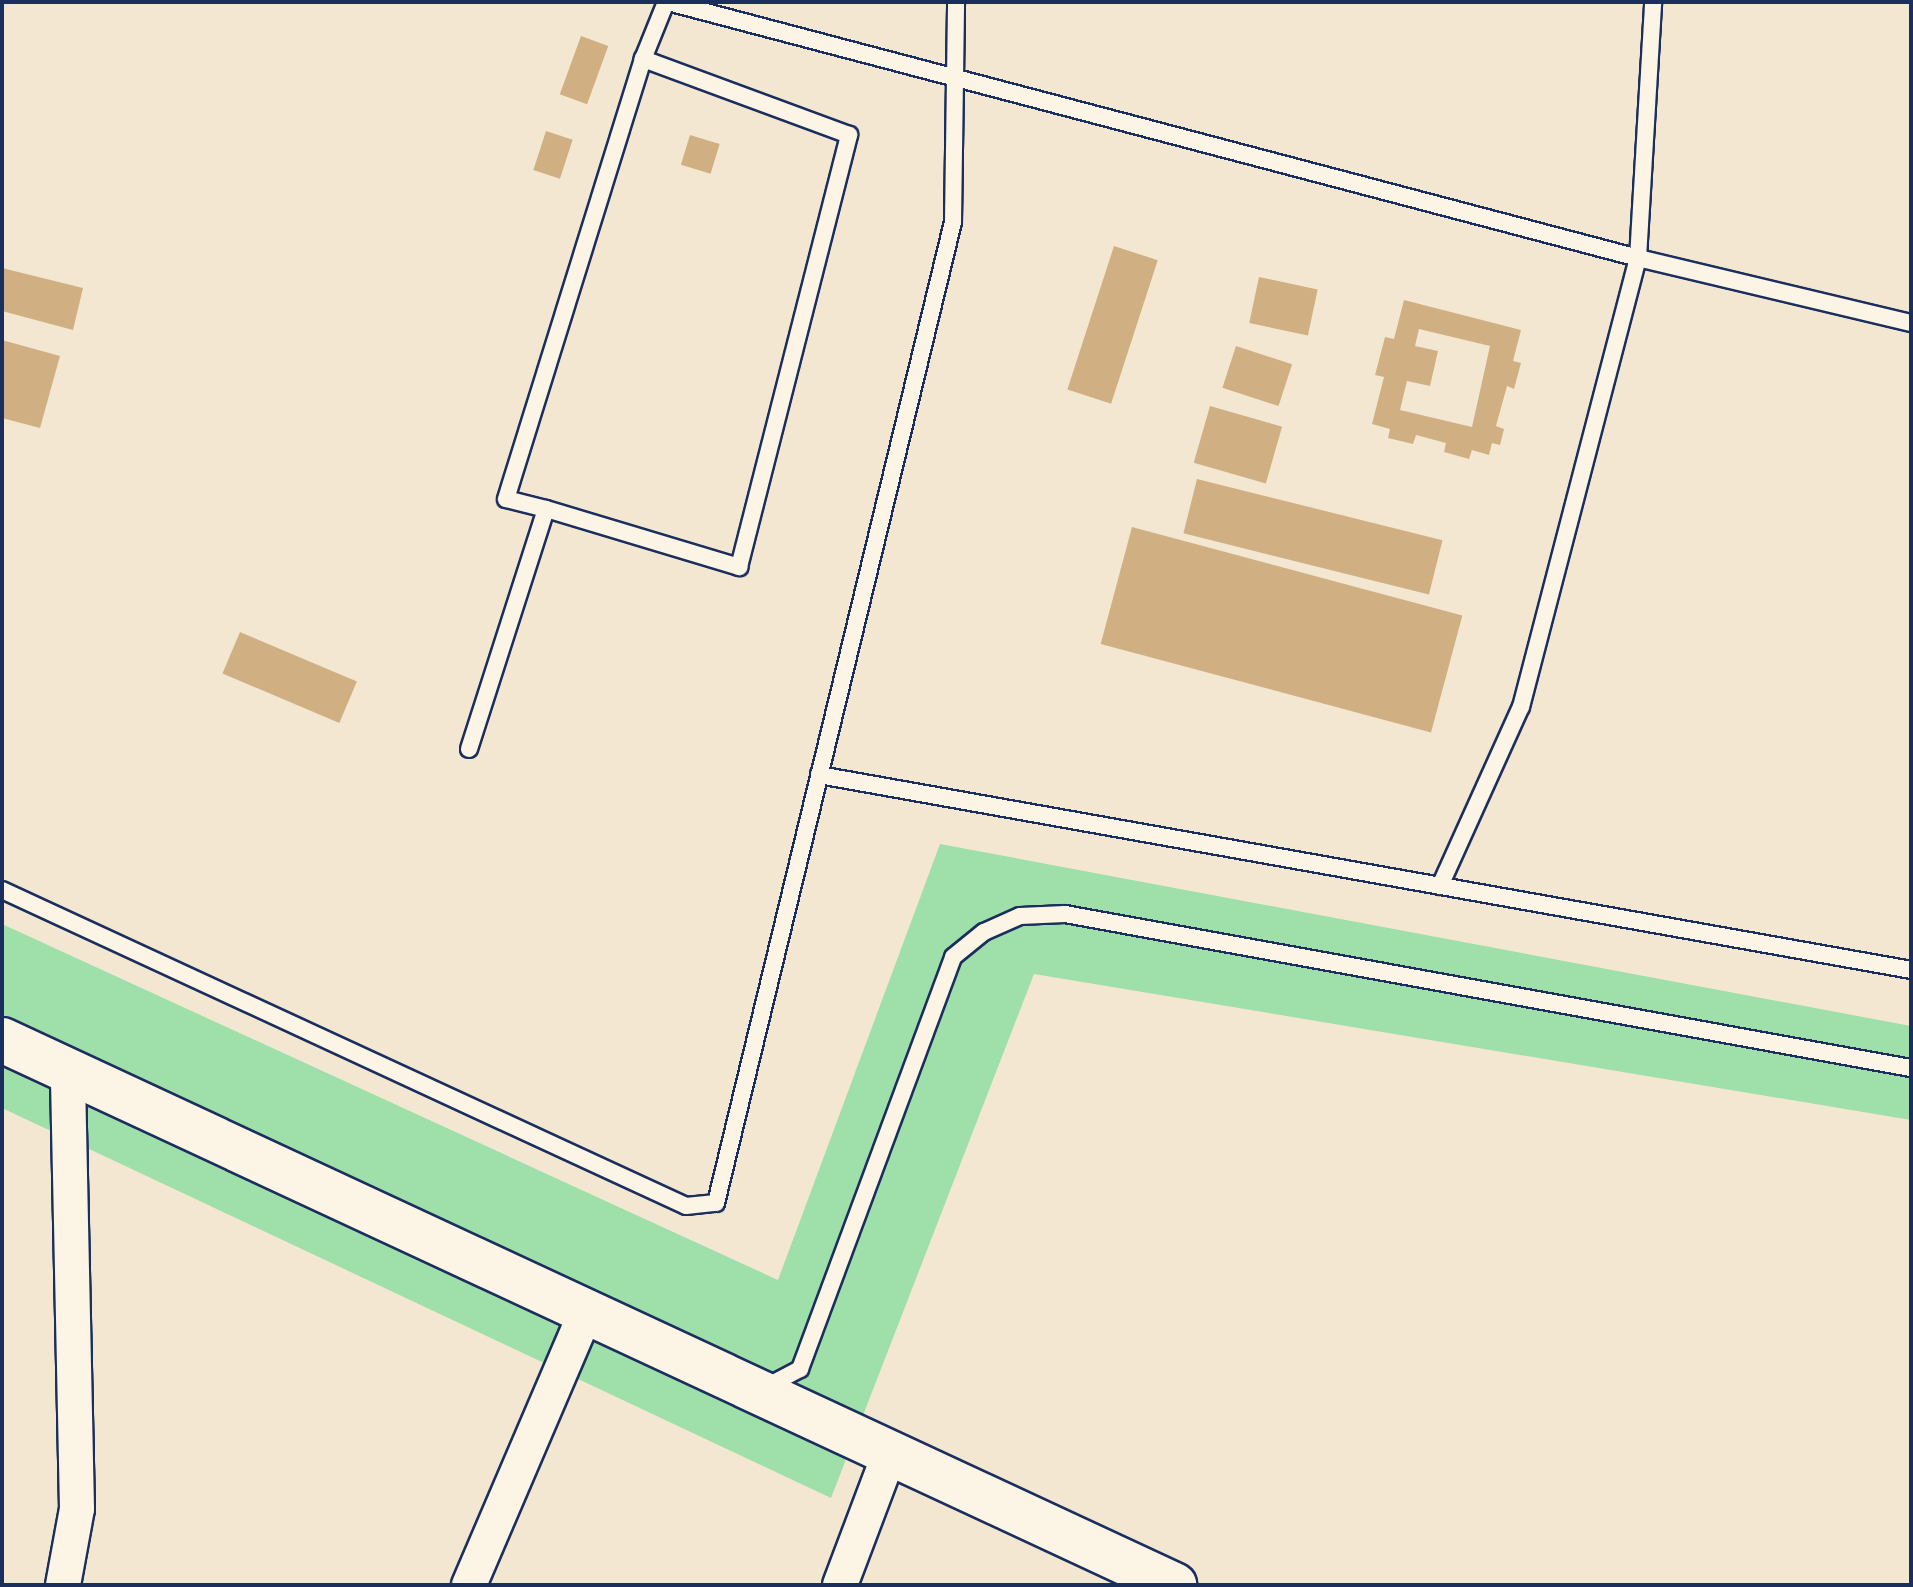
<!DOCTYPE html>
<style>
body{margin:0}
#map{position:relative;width:1913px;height:1587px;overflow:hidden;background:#f3e7d1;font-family:"Shantell Sans",sans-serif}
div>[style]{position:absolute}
.green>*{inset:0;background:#9fe0aa}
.building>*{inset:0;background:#d0b083;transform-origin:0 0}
.roads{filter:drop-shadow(2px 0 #1b2f5e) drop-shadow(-2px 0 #1b2f5e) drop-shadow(0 2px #1b2f5e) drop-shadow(0 -2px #1b2f5e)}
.lane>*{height:16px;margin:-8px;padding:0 8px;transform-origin:8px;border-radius:8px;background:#fcf5e5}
.street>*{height:34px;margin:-17px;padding:0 17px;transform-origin:17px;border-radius:17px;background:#fcf5e5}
.secondary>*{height:44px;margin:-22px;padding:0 22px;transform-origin:22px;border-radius:22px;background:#fcf5e5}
span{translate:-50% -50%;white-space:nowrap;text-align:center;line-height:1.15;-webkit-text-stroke:8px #fcf5e5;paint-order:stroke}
.frame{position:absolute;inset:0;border:4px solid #1b2f5e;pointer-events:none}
</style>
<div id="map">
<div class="green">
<i style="clip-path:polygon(940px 844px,1911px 1026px,1911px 1120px,1034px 974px,831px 1498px,2px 1108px,2px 924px,778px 1280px)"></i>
</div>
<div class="building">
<i style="left:581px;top:36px;width:29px;height:62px;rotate:20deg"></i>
<i style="left:546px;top:131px;width:28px;height:41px;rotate:18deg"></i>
<i style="left:690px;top:135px;width:31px;height:31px;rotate:17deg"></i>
<i style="left:1114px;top:246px;width:46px;height:151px;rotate:18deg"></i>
<i style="clip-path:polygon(2px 268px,83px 288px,73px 330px,2px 311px)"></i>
<i style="left:1259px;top:277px;width:60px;height:47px;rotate:12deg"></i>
<i style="clip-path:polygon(evenodd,1404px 300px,1521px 330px,1513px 361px,1521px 363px,1514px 389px,1507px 386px,1496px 426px,1504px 429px,1500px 445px,1492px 443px,1489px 455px,1472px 450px,1469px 459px,1444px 452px,1446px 443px,1416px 435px,1413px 444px,1388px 438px,1390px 429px,1372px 424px,1384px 377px,1375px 375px,1385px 337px,1394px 339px,1404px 300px,1419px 329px,1490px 346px,1472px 427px,1400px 410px,1407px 381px,1430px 386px,1438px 351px,1415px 346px,1419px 329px)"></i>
<i style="clip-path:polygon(2px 340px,60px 356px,40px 428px,2px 418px)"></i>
<i style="left:1236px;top:346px;width:59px;height:44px;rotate:18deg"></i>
<i style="left:1210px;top:406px;width:75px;height:59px;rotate:16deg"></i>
<i style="left:1197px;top:479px;width:253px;height:56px;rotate:14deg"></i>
<i style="left:1132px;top:527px;width:342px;height:121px;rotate:15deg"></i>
<i style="left:240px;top:632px;width:127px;height:45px;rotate:23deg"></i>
</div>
<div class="roads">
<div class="lane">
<i style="left:668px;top:2px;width:1003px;rotate:14.78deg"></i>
<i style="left:1638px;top:258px;width:281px;rotate:13.4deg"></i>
<i style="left:546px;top:509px;width:202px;rotate:16.7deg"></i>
<i style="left:739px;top:567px;width:446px;rotate:-75.7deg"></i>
<i style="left:849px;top:135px;width:220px;rotate:-159.7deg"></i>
<i style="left:469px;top:749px;width:252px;rotate:-72.2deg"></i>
<i style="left:546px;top:509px;width:41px;rotate:-166deg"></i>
<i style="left:506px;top:499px;width:461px;rotate:-72.7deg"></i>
<i style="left:643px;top:59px;width:61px;rotate:-68deg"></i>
<i style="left:819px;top:775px;width:1109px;rotate:10.12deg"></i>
<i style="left:1440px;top:886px;width:196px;rotate:-65.7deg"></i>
<i style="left:1521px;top:707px;width:464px;rotate:-75.4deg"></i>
<i style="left:1638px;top:258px;width:256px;rotate:-86.6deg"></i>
<i style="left:2px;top:890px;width:753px;rotate:24.8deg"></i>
<i style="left:686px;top:1206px;width:30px;rotate:-6deg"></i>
<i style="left:716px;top:1203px;width:1009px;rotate:-76.42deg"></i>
<i style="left:953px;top:222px;width:220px;rotate:-89.2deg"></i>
<i style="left:762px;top:1389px;width:43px;rotate:-27.8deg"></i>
<i style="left:800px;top:1369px;width:439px;rotate:-69.6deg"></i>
<i style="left:953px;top:957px;width:40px;rotate:-39deg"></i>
<i style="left:984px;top:932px;width:39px;rotate:-24deg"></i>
<i style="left:1020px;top:916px;width:45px;rotate:-2.5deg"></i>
<i style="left:1065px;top:914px;width:860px;rotate:10.32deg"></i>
</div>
<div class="street">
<i style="left:63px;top:1585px;width:77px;rotate:-79.6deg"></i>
<i style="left:77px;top:1509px;width:438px;rotate:-91.2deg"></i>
<i style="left:469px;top:1585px;width:297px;rotate:-66.8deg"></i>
<i style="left:840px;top:1585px;width:141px;rotate:-69.3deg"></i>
</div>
<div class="secondary">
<i style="left:2px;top:1040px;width:1293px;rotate:24.94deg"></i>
</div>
</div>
<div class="frame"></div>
</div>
